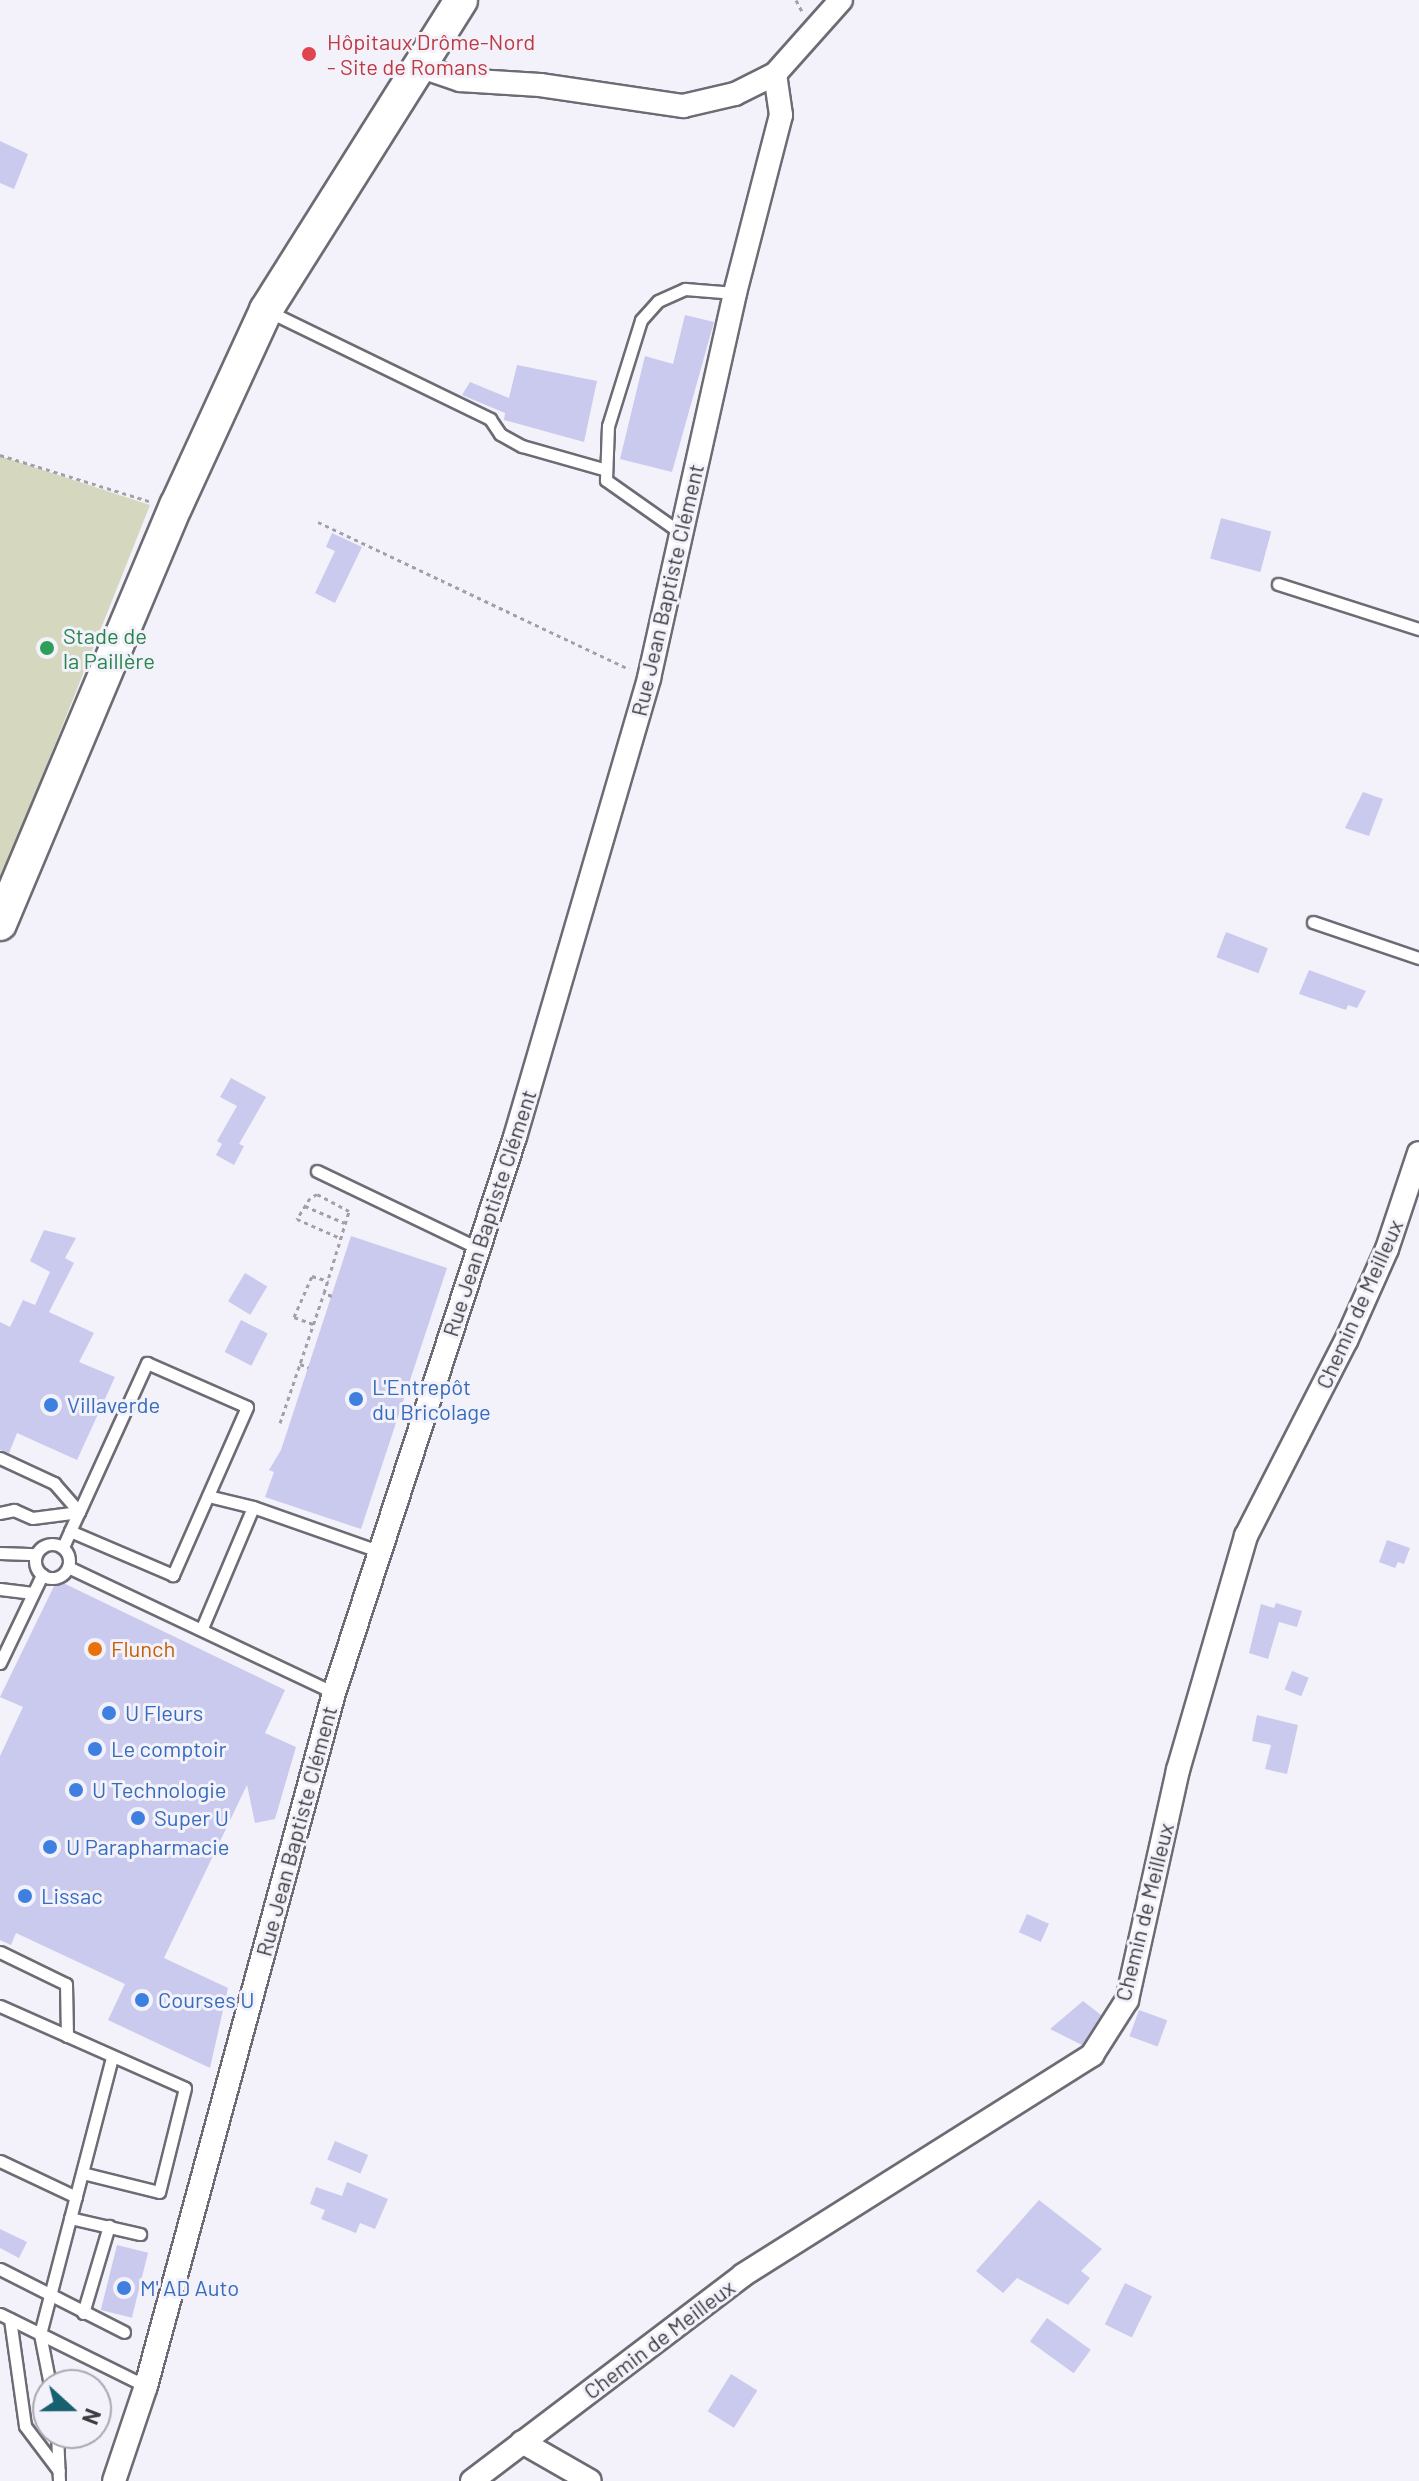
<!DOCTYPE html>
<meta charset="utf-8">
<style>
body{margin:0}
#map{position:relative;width:1419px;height:2481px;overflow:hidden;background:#f3f1fa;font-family:Barlow,sans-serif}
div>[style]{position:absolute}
.green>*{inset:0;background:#d5d7bf}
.building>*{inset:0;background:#cacaee;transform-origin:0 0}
.path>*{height:3px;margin-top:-1.5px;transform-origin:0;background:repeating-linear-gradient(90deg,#a2a0a7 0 4px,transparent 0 8px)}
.roads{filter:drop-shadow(2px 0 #6d6b73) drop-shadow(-2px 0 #6d6b73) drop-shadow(0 2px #6d6b73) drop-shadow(0 -2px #6d6b73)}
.service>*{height:11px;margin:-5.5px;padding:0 5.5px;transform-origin:5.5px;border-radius:5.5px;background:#fff}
.service>.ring{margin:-5.5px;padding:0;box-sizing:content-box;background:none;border:11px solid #fff;border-radius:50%}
.minor>*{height:22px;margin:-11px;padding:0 11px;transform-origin:11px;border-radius:11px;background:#fff}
.secondary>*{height:32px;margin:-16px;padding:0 16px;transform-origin:16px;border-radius:16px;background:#fff}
.dots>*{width:22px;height:22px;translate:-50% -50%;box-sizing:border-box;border:4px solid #f3f1fa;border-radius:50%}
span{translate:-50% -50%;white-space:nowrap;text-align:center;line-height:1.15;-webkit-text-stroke:6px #f3f1fa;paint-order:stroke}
.health-label{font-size:22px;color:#be3a42}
.left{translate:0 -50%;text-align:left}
.street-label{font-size:22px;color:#3d3c40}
.leisure-label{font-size:22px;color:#27864d}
.shop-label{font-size:22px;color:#366cbe}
.food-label{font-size:22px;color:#c56008}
.north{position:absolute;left:32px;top:2369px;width:80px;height:80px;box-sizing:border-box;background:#f3f1fa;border:2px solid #aaa9b0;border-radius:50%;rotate:111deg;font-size:22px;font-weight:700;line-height:32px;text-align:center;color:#3d3c40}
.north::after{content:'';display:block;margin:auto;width:28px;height:36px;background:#17606f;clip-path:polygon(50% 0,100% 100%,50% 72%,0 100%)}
</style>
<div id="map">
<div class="green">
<i style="clip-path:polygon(0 456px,150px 505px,0 883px)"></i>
</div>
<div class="building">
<i style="clip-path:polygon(0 141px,28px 154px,14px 189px,0 183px)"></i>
<i style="clip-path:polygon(685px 315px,714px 322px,672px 472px,620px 459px,645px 356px,673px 364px)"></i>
<i style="clip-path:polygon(517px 365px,597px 381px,584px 442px,504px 420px,505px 413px,462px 395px,470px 382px,509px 398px)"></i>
<i style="left:1221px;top:518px;width:52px;height:42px;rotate:15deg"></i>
<i style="clip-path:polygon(332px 533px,362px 547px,335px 603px,315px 593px,335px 551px,326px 547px)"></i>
<i style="clip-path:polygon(1363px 792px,1383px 799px,1369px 836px,1345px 828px)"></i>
<i style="left:1226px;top:932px;width:45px;height:27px;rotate:21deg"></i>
<i style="clip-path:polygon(1309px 970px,1366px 991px,1357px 1008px,1348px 1005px,1346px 1010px,1299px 994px)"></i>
<i style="clip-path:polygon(231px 1078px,266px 1097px,239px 1144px,244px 1146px,234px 1165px,216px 1155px,222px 1144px,217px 1141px,237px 1106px,220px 1097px)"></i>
<i style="clip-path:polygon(44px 1230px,76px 1238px,65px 1258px,74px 1263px,49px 1312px,94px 1333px,79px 1362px,115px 1377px,77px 1460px,17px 1433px,9px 1453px,0 1450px,0 1322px,10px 1327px,23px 1300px,35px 1305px,50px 1272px,30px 1261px)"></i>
<i style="clip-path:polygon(351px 1236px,447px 1268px,361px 1529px,265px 1497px,274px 1472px,269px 1470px,281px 1450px)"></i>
<i style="left:245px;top:1273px;width:26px;height:33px;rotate:31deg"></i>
<i style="left:241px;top:1320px;width:30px;height:36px;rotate:27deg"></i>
<i style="clip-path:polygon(1387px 1540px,1410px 1548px,1404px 1564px,1398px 1562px,1395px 1568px,1379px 1562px)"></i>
<i style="clip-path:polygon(57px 1580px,285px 1690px,265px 1733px,296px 1747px,275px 1819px,255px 1823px,247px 1785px,164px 1958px,228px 1988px,210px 2068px,108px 2020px,125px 1984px,16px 1933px,11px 1945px,0 1940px,0 1756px,23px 1707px,0 1697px)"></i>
<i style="clip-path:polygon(1276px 1603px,1302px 1611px,1297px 1627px,1279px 1622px,1268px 1659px,1249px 1653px,1261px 1604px,1274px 1608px)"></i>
<i style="left:1292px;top:1671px;width:18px;height:20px;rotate:22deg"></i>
<i style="clip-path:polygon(1257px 1715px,1298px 1725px,1287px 1774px,1265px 1769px,1271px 1745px,1252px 1741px)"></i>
<i style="left:1027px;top:1914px;width:24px;height:20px;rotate:24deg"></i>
<i style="clip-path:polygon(1083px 2001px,1101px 2015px,1082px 2045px,1050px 2029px)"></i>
<i style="left:1139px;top:2010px;width:30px;height:28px;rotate:20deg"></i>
<i style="left:335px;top:2141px;width:36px;height:20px;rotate:23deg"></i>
<i style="clip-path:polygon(347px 2182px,388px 2199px,375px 2229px,360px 2223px,356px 2233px,321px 2219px,325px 2210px,310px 2204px,316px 2187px,342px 2196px)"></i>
<i style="clip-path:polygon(1039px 2200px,1102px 2249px,1081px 2271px,1090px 2278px,1068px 2305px,1017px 2278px,1003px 2293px,976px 2271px)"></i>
<i style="clip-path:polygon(0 2229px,27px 2242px,19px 2258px,0 2248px)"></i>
<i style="left:117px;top:2245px;width:32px;height:67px;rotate:14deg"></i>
<i style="left:1125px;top:2283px;width:30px;height:46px;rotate:26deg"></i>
<i style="left:1047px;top:2318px;width:54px;height:29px;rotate:36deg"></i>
<i style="left:731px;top:2374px;width:31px;height:44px;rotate:32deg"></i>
</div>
<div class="path">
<i style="left:796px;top:0;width:15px;rotate:62deg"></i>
<i style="left:0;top:455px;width:156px;rotate:17.2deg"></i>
<i style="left:318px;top:522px;width:344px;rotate:25.3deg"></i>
<i style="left:305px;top:1206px;width:43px;rotate:23deg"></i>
<i style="left:332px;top:1296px;width:9px;rotate:-159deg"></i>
<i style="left:324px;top:1293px;width:86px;rotate:-73deg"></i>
<i style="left:349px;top:1211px;width:36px;rotate:-152deg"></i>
<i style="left:317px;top:1194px;width:8px;rotate:150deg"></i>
<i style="left:310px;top:1198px;width:25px;rotate:122deg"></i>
<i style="left:297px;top:1219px;width:47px;rotate:23.8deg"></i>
<i style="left:313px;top:1324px;width:20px;rotate:-160deg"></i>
<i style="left:294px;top:1317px;width:45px;rotate:-66.3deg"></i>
<i style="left:312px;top:1276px;width:17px;rotate:17deg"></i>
<i style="left:300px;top:1364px;width:9px;rotate:21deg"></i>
<i style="left:280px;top:1423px;width:137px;rotate:-71.3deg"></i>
</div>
<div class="roads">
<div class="service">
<i style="left:270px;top:312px;width:245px;rotate:25.9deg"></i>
<i style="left:490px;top:419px;width:18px;rotate:56deg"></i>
<i style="left:500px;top:434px;width:25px;rotate:29deg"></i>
<i style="left:522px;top:446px;width:87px;rotate:15.9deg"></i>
<i style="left:681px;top:533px;width:92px;rotate:-144.8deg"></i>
<i style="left:606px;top:480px;width:54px;rotate:-87.9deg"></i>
<i style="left:608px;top:426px;width:111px;rotate:-72.7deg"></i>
<i style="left:641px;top:320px;width:25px;rotate:-48deg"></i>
<i style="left:658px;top:301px;width:30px;rotate:-24deg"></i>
<i style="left:685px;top:289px;width:50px;rotate:4.6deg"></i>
<i style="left:1278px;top:584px;width:148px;rotate:17.7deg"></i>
<i style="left:1313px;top:922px;width:112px;rotate:18.8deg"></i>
<i style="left:317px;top:1171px;width:178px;rotate:25.6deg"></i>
<i style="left:0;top:1458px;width:60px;rotate:24.8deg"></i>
<i style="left:54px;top:1483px;width:38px;rotate:49deg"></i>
<i style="left:79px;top:1512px;width:47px;rotate:172.7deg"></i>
<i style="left:32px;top:1518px;width:20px;rotate:-156deg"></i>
<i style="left:14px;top:1510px;width:14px;rotate:168deg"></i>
<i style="left:208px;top:1496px;width:46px;rotate:13.7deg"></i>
<i class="ring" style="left:35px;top:1544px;width:23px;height:23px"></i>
<i style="left:63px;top:1547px;width:17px;rotate:-66deg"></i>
<i style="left:70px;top:1531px;width:21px;rotate:-65deg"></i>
<i style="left:79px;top:1512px;width:164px;rotate:-65.5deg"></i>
<i style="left:147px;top:1363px;width:109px;rotate:23.7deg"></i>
<i style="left:247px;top:1407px;width:184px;rotate:113.8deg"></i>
<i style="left:173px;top:1575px;width:112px;rotate:-156.9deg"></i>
<i style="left:0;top:1553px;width:36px;rotate:2deg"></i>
<i style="left:68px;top:1567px;width:294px;rotate:25.3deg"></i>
<i style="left:0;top:1589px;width:33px;rotate:7deg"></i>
<i style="left:202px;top:1628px;width:131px;rotate:-67.1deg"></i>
<i style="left:253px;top:1507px;width:136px;rotate:19.4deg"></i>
<i style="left:0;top:1663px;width:98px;rotate:-64.5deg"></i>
<i style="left:0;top:1952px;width:73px;rotate:25.9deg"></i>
<i style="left:66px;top:1984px;width:52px;rotate:88.9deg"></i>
<i style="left:0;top:2006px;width:202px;rotate:23.9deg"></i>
<i style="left:185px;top:2088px;width:107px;rotate:104deg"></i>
<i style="left:159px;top:2192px;width:79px;rotate:-166.1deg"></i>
<i style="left:0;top:2161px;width:84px;rotate:25.3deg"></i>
<i style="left:70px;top:2218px;width:72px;rotate:12.9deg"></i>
<i style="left:0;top:2269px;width:139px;rotate:26.9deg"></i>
<i style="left:83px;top:2313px;width:91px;rotate:-73.4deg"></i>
<i style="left:0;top:2314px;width:163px;rotate:26.3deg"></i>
<i style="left:10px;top:2319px;width:108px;rotate:82deg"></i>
<i style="left:25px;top:2426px;width:56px;rotate:52.9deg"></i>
<i style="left:50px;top:2385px;width:52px;rotate:-101.1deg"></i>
<i style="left:40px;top:2334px;width:286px;rotate:-75.4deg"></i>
<i style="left:57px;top:2433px;width:48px;rotate:87.6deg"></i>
</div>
<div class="minor">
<i style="left:431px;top:70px;width:31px;rotate:19deg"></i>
<i style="left:460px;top:80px;width:80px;rotate:3.6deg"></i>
<i style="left:540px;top:85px;width:145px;rotate:8.4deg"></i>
<i style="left:683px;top:106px;width:53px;rotate:-13deg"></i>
<i style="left:735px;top:94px;width:45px;rotate:-26.6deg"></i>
<i style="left:775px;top:74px;width:99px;rotate:-48.3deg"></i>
<i style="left:522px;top:2442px;width:78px;rotate:29.8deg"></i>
<i style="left:114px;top:2481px;width:100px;rotate:-71.4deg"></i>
<i style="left:146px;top:2386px;width:718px;rotate:-74.82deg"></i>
<i style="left:334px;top:1693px;width:585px;rotate:-71.97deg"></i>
<i style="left:515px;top:1137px;width:478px;rotate:-73.7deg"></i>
<i style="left:649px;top:678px;width:394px;rotate:-77.4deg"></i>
<i style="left:735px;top:293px;width:184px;rotate:-75.5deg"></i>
<i style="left:781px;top:115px;width:41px;rotate:-98.3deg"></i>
<i style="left:472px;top:2481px;width:340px;rotate:-37.2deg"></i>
<i style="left:743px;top:2275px;width:413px;rotate:-32.2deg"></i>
<i style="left:1092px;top:2055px;width:65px;rotate:-57.5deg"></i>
<i style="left:1127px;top:2000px;width:236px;rotate:-77.5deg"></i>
<i style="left:1178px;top:1770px;width:244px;rotate:-73.8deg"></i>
<i style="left:1246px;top:1536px;width:219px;rotate:-62.9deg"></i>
<i style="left:1346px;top:1341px;width:101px;rotate:-66deg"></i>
<i style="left:1387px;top:1249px;width:101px;rotate:-71.6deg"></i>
</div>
<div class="secondary">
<i style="left:0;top:924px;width:454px;rotate:-67.2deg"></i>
<i style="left:176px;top:506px;width:216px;rotate:-65.3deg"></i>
<i style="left:266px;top:310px;width:366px;rotate:-57.8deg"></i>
</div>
</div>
<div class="dots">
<i style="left:309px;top:54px;background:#e0444e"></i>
<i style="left:47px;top:648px;background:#2e9e5b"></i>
<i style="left:356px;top:1399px;background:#3f7fe0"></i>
<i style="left:51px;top:1405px;background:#3f7fe0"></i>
<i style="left:95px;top:1649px;background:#e8710a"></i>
<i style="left:109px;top:1713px;background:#3f7fe0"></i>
<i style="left:95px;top:1749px;background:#3f7fe0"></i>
<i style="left:76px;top:1790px;background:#3f7fe0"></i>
<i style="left:138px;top:1818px;background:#3f7fe0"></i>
<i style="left:50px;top:1847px;background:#3f7fe0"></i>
<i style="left:25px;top:1896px;background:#3f7fe0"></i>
<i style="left:142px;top:2000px;background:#3f7fe0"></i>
<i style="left:124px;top:2288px;background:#3f7fe0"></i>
</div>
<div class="health-label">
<span class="left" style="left:327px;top:54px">Hôpitaux Drôme-Nord<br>- Site de Romans</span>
</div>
<div class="street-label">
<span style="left:667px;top:590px;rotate:-77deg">Rue Jean Baptiste Clément</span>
<span style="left:489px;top:1213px;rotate:-72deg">Rue Jean Baptiste Clément</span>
<span style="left:1359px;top:1304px;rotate:-66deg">Chemin de Meilleux</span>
<span style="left:296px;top:1831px;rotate:-75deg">Rue Jean Baptiste Clément</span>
<span style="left:1144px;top:1912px;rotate:-76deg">Chemin de Meilleux</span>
<span style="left:659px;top:2339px;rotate:-37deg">Chemin de Meilleux</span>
</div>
<div class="leisure-label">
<span class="left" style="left:63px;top:648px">Stade de<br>la Paillère</span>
</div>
<div class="shop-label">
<span class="left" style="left:372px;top:1399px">L'Entrepôt<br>du Bricolage</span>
<span class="left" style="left:67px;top:1405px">Villaverde</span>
<span class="left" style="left:125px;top:1713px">U Fleurs</span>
<span class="left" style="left:111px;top:1749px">Le comptoir</span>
<span class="left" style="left:92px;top:1790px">U Technologie</span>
<span class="left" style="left:154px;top:1818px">Super U</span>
<span class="left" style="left:66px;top:1847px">U Parapharmacie</span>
<span class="left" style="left:41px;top:1896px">Lissac</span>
<span class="left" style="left:158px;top:2000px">Courses U</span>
<span class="left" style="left:140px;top:2288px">M' AD Auto</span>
</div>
<div class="food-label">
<span class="left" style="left:111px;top:1649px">Flunch</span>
</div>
<div class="north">N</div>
</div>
